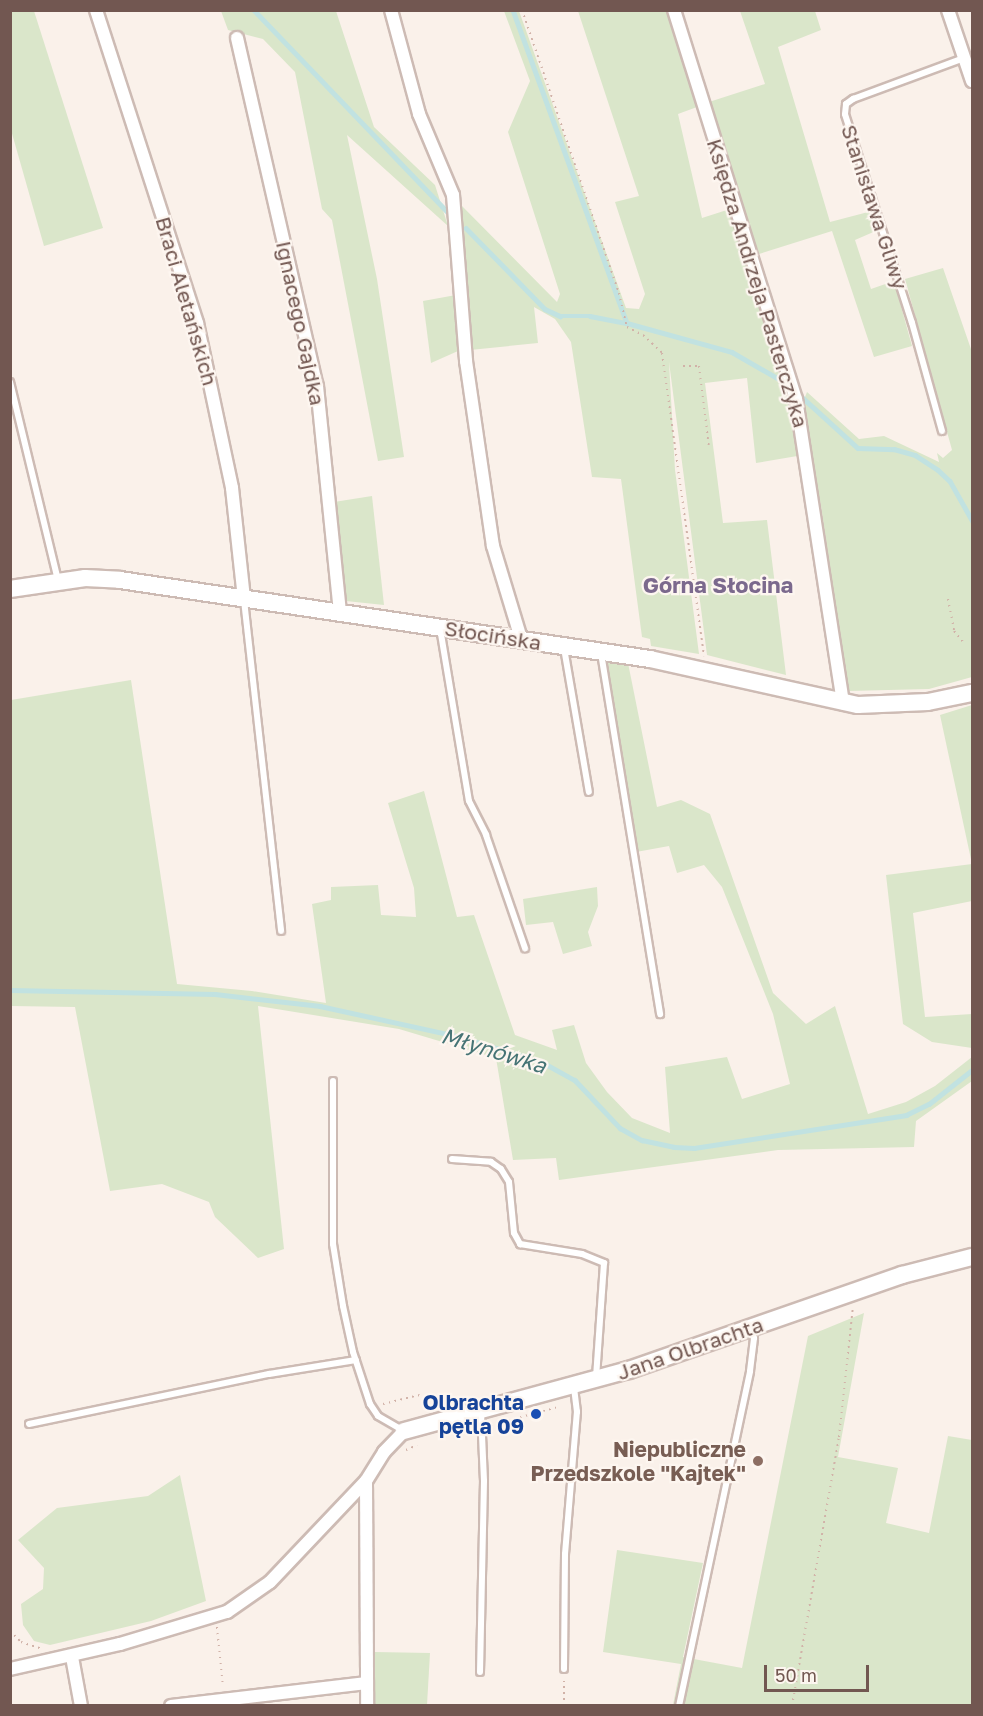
<!DOCTYPE html>
<meta charset="utf-8">
<style>
body{margin:0}
#map{position:relative;width:983px;height:1716px;overflow:hidden;background:#faf1ea;font-family:"Golos Text",sans-serif}
div>[style]{position:absolute}
.green>*{inset:0;background:#dae6ca}
.stream>*{height:4.5px;margin:-2.25px;padding:0 2.25px;transform-origin:2.25px;border-radius:2.25px;background:#c1e2e1}
.path>*{height:2px;margin-top:-1px;transform-origin:0;background:repeating-linear-gradient(90deg,#d1b2a8 0 1.5px,transparent 0 6px)}
.roads{filter:drop-shadow(2px 0 #cdbbb4) drop-shadow(-2px 0 #cdbbb4) drop-shadow(0 2px #cdbbb4) drop-shadow(0 -2px #cdbbb4)}
.lane>*{height:6px;margin:-3px;padding:0 3px;transform-origin:3px;border-radius:3px;background:#fff}
.street>*{height:12px;margin:-6px;padding:0 6px;transform-origin:6px;border-radius:6px;background:#fff}
.secondary>*{height:16px;margin:-8px;padding:0 8px;transform-origin:8px;border-radius:8px;background:#fff}
.dots>*{width:16px;height:16px;translate:-50% -50%;box-sizing:border-box;border:3px solid #fdf6f0;border-radius:50%}
span{translate:-50% -50%;white-space:nowrap;text-align:center;line-height:1.15;-webkit-text-stroke:4.5px #fdf6f0;paint-order:stroke}
.street-label{font-size:21px;color:#725751}
.transit-label{font-size:21px;color:#164399;font-weight:700}
.right{translate:-100% -50%;text-align:right}
.education-label{font-size:21px;color:#785e54;font-weight:700}
.neighbourhood-label{font-size:22px;color:#7b698d;font-weight:700}
.water-label{font-size:22px;color:#467475;font-style:italic}
.frame{position:absolute;inset:0;border:12px solid #725751;pointer-events:none}
.scale{position:absolute;left:764px;top:1665px;width:105px;height:27px;box-sizing:border-box;border:3px solid #725751;border-top:0;padding-left:8px;font-size:18px;line-height:21px;white-space:nowrap;color:#725751;-webkit-text-stroke:4px #fdf6f0;paint-order:stroke}
</style>
<div id="map">
<div class="green">
<i style="clip-path:polygon(10px 11px,34px 11px,103px 228px,44px 246px,11px 130px)"></i>
<i style="clip-path:polygon(221px 11px,336px 11px,374px 127px,435px 185px,448px 226px,347px 135px,377px 279px,404px 457px,378px 461px,332px 220px,322px 209px,295px 72px,263px 39px,228px 30px)"></i>
<i style="clip-path:polygon(504px 11px,519px 11px,626px 308px,639px 309px,645px 294px,615px 202px,639px 196px,578px 11px,668px 11px,697px 107px,678px 114px,702px 218px,730px 209px,803px 455px,756px 463px,747px 378px,705px 383px,723px 523px,767px 520px,786px 675px,707px 655px,669px 362px,675px 470px,699px 654px,651px 646px,650px 639px,642px 637px,621px 479px,592px 477px,571px 342px,555px 319px,534px 307px,538px 343px,470px 350px,459px 203px,557px 302px,560px 294px,508px 132px,530px 81px)"></i>
<i style="clip-path:polygon(740px 11px,815px 11px,821px 30px,778px 47px,830px 222px,872px 211px,878px 230px,855px 240px,871px 289px,894px 281px,912px 346px,874px 357px,832px 231px,759px 254px,709px 102px,765px 84px)"></i>
<i style="clip-path:polygon(943px 268px,972px 352px,972px 677px,929px 689px,848px 691px,821px 506px,801px 407px,807px 392px,859px 439px,884px 436px,939px 462px,937px 453px,943px 458px,952px 450px,905px 279px)"></i>
<i style="clip-path:polygon(456px 295px,458px 351px,431px 363px,423px 301px)"></i>
<i style="clip-path:polygon(372px 496px,384px 605px,346px 601px,343px 596px,334px 502px)"></i>
<i style="clip-path:polygon(607px 660px,628px 663px,657px 807px,681px 800px,710px 814px,773px 993px,806px 1024px,835px 1006px,868px 1114px,906px 1102px,935px 1086px,972px 1057px,972px 1081px,916px 1121px,914px 1147px,778px 1150px,559px 1180px,556px 1158px,513px 1160px,496px 1058px,399px 1029px,258px 1006px,284px 1249px,258px 1258px,215px 1217px,209px 1202px,162px 1184px,110px 1191px,75px 1007px,11px 1006px,11px 700px,131px 680px,177px 984px,252px 991px,326px 1003px,312px 904px,331px 900px,331px 887px,378px 885px,381px 915px,416px 917px,414px 888px,388px 803px,424px 791px,457px 917px,474px 915px,515px 1035px,557px 1050px,552px 1030px,574px 1025px,586px 1063px,607px 1092px,632px 1118px,670px 1133px,665px 1067px,727px 1057px,742px 1099px,790px 1084px,773px 1014px,722px 887px,704px 865px,677px 873px,669px 846px,636px 852px)"></i>
<i style="clip-path:polygon(972px 705px,972px 901px,913px 913px,925px 1017px,972px 1014px,972px 1048px,932px 1042px,903px 1024px,886px 875px,972px 864px,940px 715px)"></i>
<i style="clip-path:polygon(597px 887px,598px 906px,588px 932px,592px 946px,563px 954px,553px 922px,526px 925px,523px 899px)"></i>
<i style="clip-path:polygon(864px 1313px,838px 1457px,898px 1468px,886px 1523px,929px 1533px,948px 1436px,972px 1440px,972px 1705px,673px 1705px,681px 1664px,603px 1652px,617px 1550px,703px 1563px,683px 1657px,742px 1668px,808px 1336px)"></i>
<i style="clip-path:polygon(180px 1475px,206px 1601px,151px 1621px,50px 1645px,34px 1641px,23px 1625px,21px 1604px,43px 1589px,44px 1568px,18px 1540px,57px 1508px,148px 1496px)"></i>
<i style="clip-path:polygon(375px 1652px,430px 1653px,427px 1705px,370px 1706px)"></i>
</div>
<div class="stream">
<i style="left:254px;top:10px;width:279px;rotate:46.2deg"></i>
<i style="left:513px;top:10px;width:333px;rotate:70deg"></i>
<i style="left:627px;top:323px;width:109px;rotate:15.4deg"></i>
<i style="left:732px;top:352px;width:62px;rotate:29.9deg"></i>
<i style="left:466px;top:228px;width:113px;rotate:45.7deg"></i>
<i style="left:545px;top:309px;width:17px;rotate:25deg"></i>
<i style="left:560px;top:316px;width:30px"></i>
<i style="left:590px;top:316px;width:38px;rotate:11deg"></i>
<i style="left:803px;top:398px;width:74px;rotate:42.3deg"></i>
<i style="left:858px;top:448px;width:36px;rotate:2deg"></i>
<i style="left:894px;top:449px;width:22px;rotate:16deg"></i>
<i style="left:915px;top:455px;width:27px;rotate:33deg"></i>
<i style="left:938px;top:470px;width:16px;rotate:43deg"></i>
<i style="left:950px;top:481px;width:45px;rotate:60.6deg"></i>
<i style="left:10px;top:990px;width:205px;rotate:1.1deg"></i>
<i style="left:215px;top:994px;width:106px;rotate:6.5deg"></i>
<i style="left:320px;top:1006px;width:140px;rotate:12.4deg"></i>
<i style="left:457px;top:1036px;width:89px;rotate:17deg"></i>
<i style="left:542px;top:1062px;width:38px;rotate:29deg"></i>
<i style="left:575px;top:1080px;width:66px;rotate:46.8deg"></i>
<i style="left:620px;top:1128px;width:25px;rotate:29deg"></i>
<i style="left:642px;top:1140px;width:33px;rotate:12deg"></i>
<i style="left:674px;top:1147px;width:20px;rotate:3deg"></i>
<i style="left:694px;top:1148px;width:215px;rotate:-8.8deg"></i>
<i style="left:906px;top:1115px;width:25px;rotate:-26deg"></i>
<i style="left:929px;top:1104px;width:55px;rotate:-38.3deg"></i>
</div>
<div class="path">
<i style="left:522px;top:10px;width:299px;rotate:71.1deg"></i>
<i style="left:619px;top:293px;width:35px;rotate:77deg"></i>
<i style="left:627px;top:327px;width:18px;rotate:27deg"></i>
<i style="left:643px;top:335px;width:26px;rotate:43deg"></i>
<i style="left:662px;top:353px;width:306px;rotate:82.1deg"></i>
<i style="left:683px;top:366px;width:16px"></i>
<i style="left:699px;top:366px;width:83px;rotate:83deg"></i>
<i style="left:948px;top:599px;width:33px;rotate:79deg"></i>
<i style="left:954px;top:631px;width:17px;rotate:50deg"></i>
<i style="left:383px;top:1404px;width:36px;rotate:-14deg"></i>
<i style="left:418px;top:1395px;width:27px;rotate:22deg"></i>
<i style="left:491px;top:1425px;width:69px;rotate:-15deg"></i>
<i style="left:406px;top:1450px;width:12px;rotate:-24deg"></i>
<i style="left:217px;top:1627px;width:60px;rotate:84.3deg"></i>
<i style="left:10px;top:1631px;width:16px;rotate:45deg"></i>
<i style="left:21px;top:1642px;width:20px;rotate:18deg"></i>
<i style="left:564px;top:1706px;width:28px;rotate:-90deg"></i>
<i style="left:792px;top:1706px;width:273px;rotate:-80.1deg"></i>
<i style="left:839px;top:1437px;width:131px;rotate:-83.9deg"></i>
</div>
<div class="roads">
<div class="lane">
<i style="left:10px;top:382px;width:204px;rotate:76.4deg"></i>
<i style="left:942px;top:431px;width:112px;rotate:-105.5deg"></i>
<i style="left:912px;top:323px;width:219px;rotate:-107.8deg"></i>
<i style="left:845px;top:114px;width:10px;rotate:-84deg"></i>
<i style="left:846px;top:104px;width:9px;rotate:-36deg"></i>
<i style="left:853px;top:99px;width:118px;rotate:-20.3deg"></i>
<i style="left:244px;top:600px;width:333px;rotate:83.6deg"></i>
<i style="left:440px;top:628px;width:175px;rotate:80.5deg"></i>
<i style="left:469px;top:801px;width:38px;rotate:63deg"></i>
<i style="left:486px;top:835px;width:120px;rotate:71deg"></i>
<i style="left:564px;top:648px;width:146px;rotate:80.2deg"></i>
<i style="left:601px;top:653px;width:366px;rotate:80.7deg"></i>
<i style="left:333px;top:1081px;width:163px;rotate:90deg"></i>
<i style="left:333px;top:1244px;width:63px;rotate:80.8deg"></i>
<i style="left:343px;top:1306px;width:47px;rotate:77.7deg"></i>
<i style="left:353px;top:1352px;width:55px;rotate:71.9deg"></i>
<i style="left:370px;top:1404px;width:14px;rotate:56deg"></i>
<i style="left:378px;top:1416px;width:30px;rotate:30deg"></i>
<i style="left:452px;top:1159px;width:39px;rotate:4deg"></i>
<i style="left:491px;top:1162px;width:12px;rotate:35deg"></i>
<i style="left:501px;top:1169px;width:15px;rotate:58deg"></i>
<i style="left:509px;top:1182px;width:51px;rotate:84.4deg"></i>
<i style="left:514px;top:1233px;width:13px;rotate:61deg"></i>
<i style="left:520px;top:1244px;width:63px;rotate:9.2deg"></i>
<i style="left:582px;top:1254px;width:24px;rotate:22deg"></i>
<i style="left:604px;top:1263px;width:113px;rotate:94deg"></i>
<i style="left:29px;top:1424px;width:245px;rotate:-11.8deg"></i>
<i style="left:269px;top:1374px;width:88px;rotate:-9.1deg"></i>
<i style="left:564px;top:1669px;width:115px;rotate:-89.5deg"></i>
<i style="left:565px;top:1554px;width:143px;rotate:-85.2deg"></i>
<i style="left:577px;top:1412px;width:26px;rotate:-97deg"></i>
<i style="left:480px;top:1672px;width:191px;rotate:-88.8deg"></i>
<i style="left:484px;top:1481px;width:68px;rotate:-92.5deg"></i>
<i style="left:679px;top:1706px;width:342px;rotate:-78deg"></i>
<i style="left:750px;top:1371px;width:33px;rotate:-83deg"></i>
<i style="left:754px;top:1338px;width:9px;rotate:-117deg"></i>
</div>
<div class="street">
<i style="left:96px;top:10px;width:329px;rotate:72.1deg"></i>
<i style="left:197px;top:323px;width:169px;rotate:78deg"></i>
<i style="left:232px;top:488px;width:112px;rotate:83.8deg"></i>
<i style="left:391px;top:10px;width:108px;rotate:74.9deg"></i>
<i style="left:419px;top:114px;width:88px;rotate:67.2deg"></i>
<i style="left:453px;top:195px;width:167px;rotate:85.5deg"></i>
<i style="left:466px;top:361px;width:187px;rotate:81.7deg"></i>
<i style="left:493px;top:546px;width:97px;rotate:73.2deg"></i>
<i style="left:674px;top:10px;width:408px;rotate:72.6deg"></i>
<i style="left:796px;top:399px;width:308px;rotate:81.2deg"></i>
<i style="left:948px;top:10px;width:75px;rotate:71.3deg"></i>
<i style="left:237px;top:38px;width:357px;rotate:77.1deg"></i>
<i style="left:317px;top:386px;width:228px;rotate:84.2deg"></i>
<i style="left:366px;top:1481px;width:225px;rotate:89.7deg"></i>
<i style="left:72px;top:1657px;width:50px;rotate:79.6deg"></i>
<i style="left:10px;top:1669px;width:113px;rotate:-12.8deg"></i>
<i style="left:120px;top:1644px;width:112px;rotate:-16.7deg"></i>
<i style="left:227px;top:1612px;width:52px;rotate:-34.9deg"></i>
<i style="left:270px;top:1582px;width:139px;rotate:-46.5deg"></i>
<i style="left:366px;top:1481px;width:34px;rotate:-58deg"></i>
<i style="left:384px;top:1452px;width:29px;rotate:-46deg"></i>
<i style="left:171px;top:1706px;width:197px;rotate:-6.7deg"></i>
</div>
<div class="secondary">
<i style="left:10px;top:589px;width:76px;rotate:-8.3deg"></i>
<i style="left:85px;top:578px;width:35px;rotate:3deg"></i>
<i style="left:120px;top:580px;width:536px;rotate:8.48deg"></i>
<i style="left:650px;top:659px;width:213px;rotate:12.5deg"></i>
<i style="left:858px;top:705px;width:70px;rotate:-2.5deg"></i>
<i style="left:928px;top:702px;width:45px;rotate:-11.6deg"></i>
<i style="left:404px;top:1431px;width:233px;rotate:-15.2deg"></i>
<i style="left:629px;top:1370px;width:289px;rotate:-19.2deg"></i>
<i style="left:902px;top:1275px;width:72px;rotate:-14.4deg"></i>
</div>
</div>
<div class="dots">
<i style="left:536px;top:1414px;background:#1a4fb4"></i>
<i style="left:758px;top:1461px;background:#8d6e63"></i>
</div>
<div class="street-label">
<span style="left:875px;top:207px;rotate:72deg">Stanisława Gliwy</span>
<span style="left:758px;top:283px;rotate:73deg">Księdza Andrzeja Pasterczyka</span>
<span style="left:187px;top:301px;rotate:74deg">Braci Aletańskich</span>
<span style="left:301px;top:323px;rotate:78deg">Ignacego Gajdka</span>
<span style="left:493px;top:635px;rotate:9deg">Słocińska</span>
<span style="left:690px;top:1348px;rotate:-19deg">Jana Olbrachta</span>
</div>
<div class="transit-label">
<span class="right" style="left:524px;top:1414px">Olbrachta<br>pętla 09</span>
</div>
<div class="education-label">
<span class="right" style="left:746px;top:1461px">Niepubliczne<br>Przedszkole "Kajtek"</span>
</div>
<div class="neighbourhood-label">
<span style="left:718px;top:585px">Górna Słocina</span>
</div>
<div class="water-label">
<span style="left:494px;top:1050px;rotate:17deg">Młynówka</span>
</div>
<div class="frame"></div>
<div class="scale">50 m</div>
</div>
